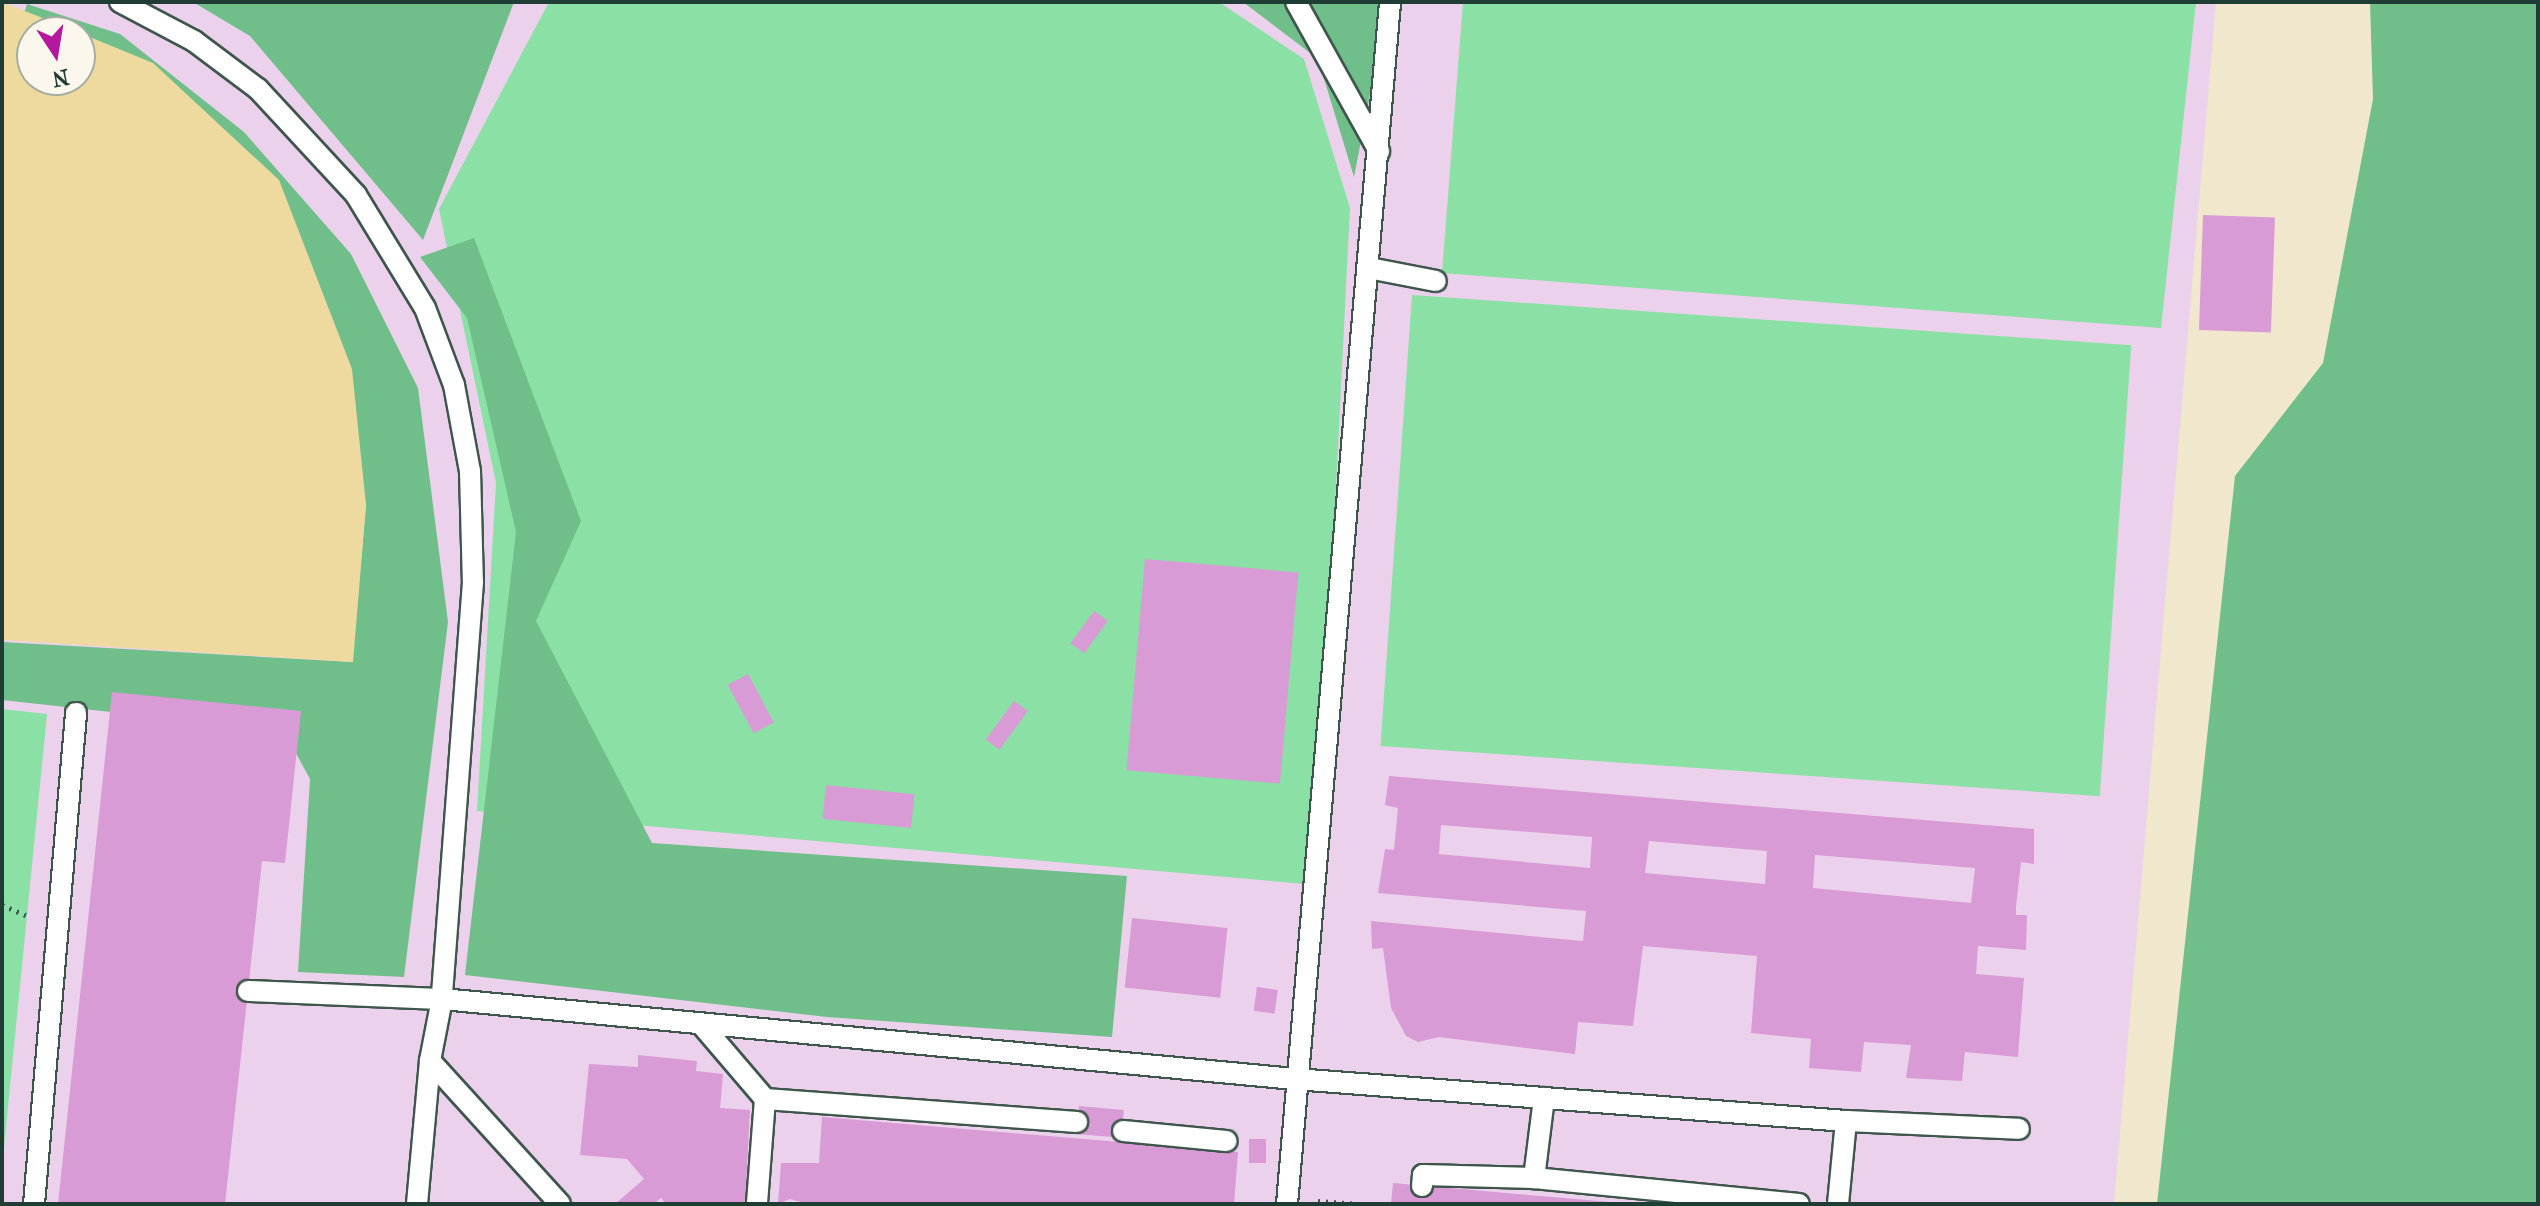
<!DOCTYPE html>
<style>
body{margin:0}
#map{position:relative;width:2540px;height:1206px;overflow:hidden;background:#f1e7cd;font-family:"IM FELL French Canon",serif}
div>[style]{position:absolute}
.built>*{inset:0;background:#ebd1eb}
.green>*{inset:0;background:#8be1a5;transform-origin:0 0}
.forest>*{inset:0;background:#70bf8a}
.sand>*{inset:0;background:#eeda9e}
.building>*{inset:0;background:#d99bd5;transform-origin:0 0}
.path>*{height:5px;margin-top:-2.5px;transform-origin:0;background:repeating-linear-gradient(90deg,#3e564b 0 2px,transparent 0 8px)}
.roads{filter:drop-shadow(2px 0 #3e564b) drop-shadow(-2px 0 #3e564b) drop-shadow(0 2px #3e564b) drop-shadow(0 -2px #3e564b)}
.lane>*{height:20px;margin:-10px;padding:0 10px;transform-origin:10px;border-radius:10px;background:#fff}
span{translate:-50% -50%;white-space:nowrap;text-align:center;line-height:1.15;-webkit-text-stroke:7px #fbf7ec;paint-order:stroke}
.frame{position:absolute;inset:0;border:4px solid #1f3d34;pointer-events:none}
.north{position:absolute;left:16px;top:16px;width:80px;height:80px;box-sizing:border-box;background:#fbf7ec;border:2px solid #a3ada2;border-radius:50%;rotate:168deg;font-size:22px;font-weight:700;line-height:32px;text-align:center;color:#1f3d34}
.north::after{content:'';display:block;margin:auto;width:28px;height:36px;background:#b5179e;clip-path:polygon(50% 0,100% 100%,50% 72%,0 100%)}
</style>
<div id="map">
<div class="built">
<i style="clip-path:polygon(evenodd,2px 2px,2216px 2px,2114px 1204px,2px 1204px,2px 2px,32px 32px,80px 32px,80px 80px,32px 80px,32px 32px)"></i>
</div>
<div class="green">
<i style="clip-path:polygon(549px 2px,1219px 2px,1304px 59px,1350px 208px,1316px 885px,477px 811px,496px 483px,439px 209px)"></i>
<i style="clip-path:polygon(1463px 2px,2196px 2px,2161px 328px,1442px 273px)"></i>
<i style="left:1412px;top:295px;width:721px;height:452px;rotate:4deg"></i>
<i style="clip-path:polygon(2px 709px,47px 714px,2px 1167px)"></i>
</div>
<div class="forest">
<i style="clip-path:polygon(193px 2px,514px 2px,423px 240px,250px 36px)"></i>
<i style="clip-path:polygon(1243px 2px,1388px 2px,1354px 177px,1318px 59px)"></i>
<i style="clip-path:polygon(2370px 2px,2538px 2px,2538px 1204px,2157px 1204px,2235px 476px,2323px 363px,2373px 99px)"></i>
<i style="clip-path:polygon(27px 4px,120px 34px,244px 132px,351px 254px,418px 388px,448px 622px,404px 977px,298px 972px,310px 779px,284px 731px,2px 700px,2px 642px,352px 662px,366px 505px,322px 329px,80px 77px,80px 32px,17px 35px)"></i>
<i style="clip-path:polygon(474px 238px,581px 521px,536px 621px,652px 843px,1127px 876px,1112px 1037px,827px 1017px,465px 975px,516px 532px,467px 318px,420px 257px)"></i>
</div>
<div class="sand">
<i style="clip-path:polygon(2px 2px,78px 32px,32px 32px,32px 80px,80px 80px,80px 33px,153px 63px,279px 180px,352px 369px,366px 505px,353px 662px,2px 640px)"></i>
</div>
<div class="building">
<i style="left:2203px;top:215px;width:72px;height:115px;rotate:2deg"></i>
<i style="left:1145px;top:559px;width:154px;height:212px;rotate:5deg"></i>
<i style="left:1094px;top:611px;width:17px;height:40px;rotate:36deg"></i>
<i style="left:748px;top:674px;width:55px;height:23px;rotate:62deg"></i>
<i style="clip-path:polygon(112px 692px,301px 711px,285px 863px,262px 861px,225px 1204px,58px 1204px)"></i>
<i style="left:1014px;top:701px;width:17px;height:48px;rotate:36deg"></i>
<i style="clip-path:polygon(evenodd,1389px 776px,2034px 829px,2034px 864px,2021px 862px,2016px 907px,2016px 915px,2027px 915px,2026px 950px,1978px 946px,1976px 974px,2024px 978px,2018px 1057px,1965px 1052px,1962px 1081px,1906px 1078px,1911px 1045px,1864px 1042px,1861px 1072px,1809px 1068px,1811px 1039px,1751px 1033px,1757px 956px,1643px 946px,1633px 1026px,1578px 1022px,1575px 1054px,1439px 1037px,1418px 1042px,1406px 1036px,1391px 1008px,1383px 948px,1372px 949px,1371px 921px,1583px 941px,1586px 911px,1378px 893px,1385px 849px,1394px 850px,1398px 808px,1385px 805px,1389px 776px,1441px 825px,1592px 837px,1590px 868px,1439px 854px,1441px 825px,1389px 776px,1649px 841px,1767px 851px,1765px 884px,1645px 873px,1649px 841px,1389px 776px,1815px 855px,1975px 868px,1971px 903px,1813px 888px,1815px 855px)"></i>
<i style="left:826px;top:785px;width:89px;height:34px;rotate:6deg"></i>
<i style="left:1132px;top:918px;width:96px;height:70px;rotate:6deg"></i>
<i style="left:1257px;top:987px;width:21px;height:24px;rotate:8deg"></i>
<i style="clip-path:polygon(638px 1055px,697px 1061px,696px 1071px,723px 1074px,720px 1108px,750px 1110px,745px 1204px,666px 1204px,661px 1198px,654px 1204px,615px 1204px,644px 1179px,627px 1159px,580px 1155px,589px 1064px,638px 1067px)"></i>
<i style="left:1079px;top:1106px;width:45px;height:28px;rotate:5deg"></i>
<i style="clip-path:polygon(822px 1117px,1238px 1152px,1234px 1204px,808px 1204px,790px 1199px,778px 1204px,781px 1163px,819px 1163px)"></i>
<i style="left:1249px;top:1139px;width:17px;height:24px"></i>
<i style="clip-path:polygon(1393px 1183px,1610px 1202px,1610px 1204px,1391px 1204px)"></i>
</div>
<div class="path">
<i style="left:2px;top:905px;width:26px;rotate:23deg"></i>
<i style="left:1318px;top:1201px;width:41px;rotate:4.2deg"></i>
</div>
<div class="roads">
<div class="lane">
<i style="left:120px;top:2px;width:84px;rotate:27.8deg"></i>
<i style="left:194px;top:41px;width:80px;rotate:36.9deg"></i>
<i style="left:258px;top:89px;width:144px;rotate:47.2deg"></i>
<i style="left:356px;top:195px;width:132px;rotate:58.6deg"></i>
<i style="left:425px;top:308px;width:82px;rotate:69.4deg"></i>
<i style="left:454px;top:385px;width:87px;rotate:79.5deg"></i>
<i style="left:470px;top:471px;width:111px;rotate:88.5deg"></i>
<i style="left:473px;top:582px;width:418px;rotate:94.3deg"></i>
<i style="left:442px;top:999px;width:63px;rotate:101deg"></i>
<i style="left:430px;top:1061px;width:144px;rotate:95.2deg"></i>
<i style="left:1296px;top:2px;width:171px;rotate:60.9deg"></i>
<i style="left:1369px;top:268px;width:68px;rotate:11deg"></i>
<i style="left:248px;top:991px;width:194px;rotate:2.4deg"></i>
<i style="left:442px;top:999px;width:857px;rotate:5.36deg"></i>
<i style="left:1295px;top:1079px;width:553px;rotate:4.36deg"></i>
<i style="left:1846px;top:1121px;width:173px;rotate:2.6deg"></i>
<i style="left:701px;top:1024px;width:99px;rotate:49.5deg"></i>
<i style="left:765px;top:1099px;width:105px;rotate:94.4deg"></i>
<i style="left:430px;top:1061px;width:193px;rotate:47.7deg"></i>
<i style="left:1544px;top:1098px;width:81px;rotate:97.1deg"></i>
<i style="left:1534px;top:1178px;width:266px;rotate:5.6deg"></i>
<i style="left:765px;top:1099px;width:313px;rotate:4.2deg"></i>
<i style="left:1123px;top:1131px;width:104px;rotate:5.5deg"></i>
<i style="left:1422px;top:1186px;width:11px;rotate:-85deg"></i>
<i style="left:1423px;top:1175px;width:111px;rotate:1.5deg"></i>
<i style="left:34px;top:1204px;width:493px;rotate:-85.1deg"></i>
<i style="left:1287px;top:1204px;width:1206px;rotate:-85.1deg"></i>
<i style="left:1838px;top:1204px;width:83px;rotate:-84.5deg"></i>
</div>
</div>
<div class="frame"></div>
<div class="north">N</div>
</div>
